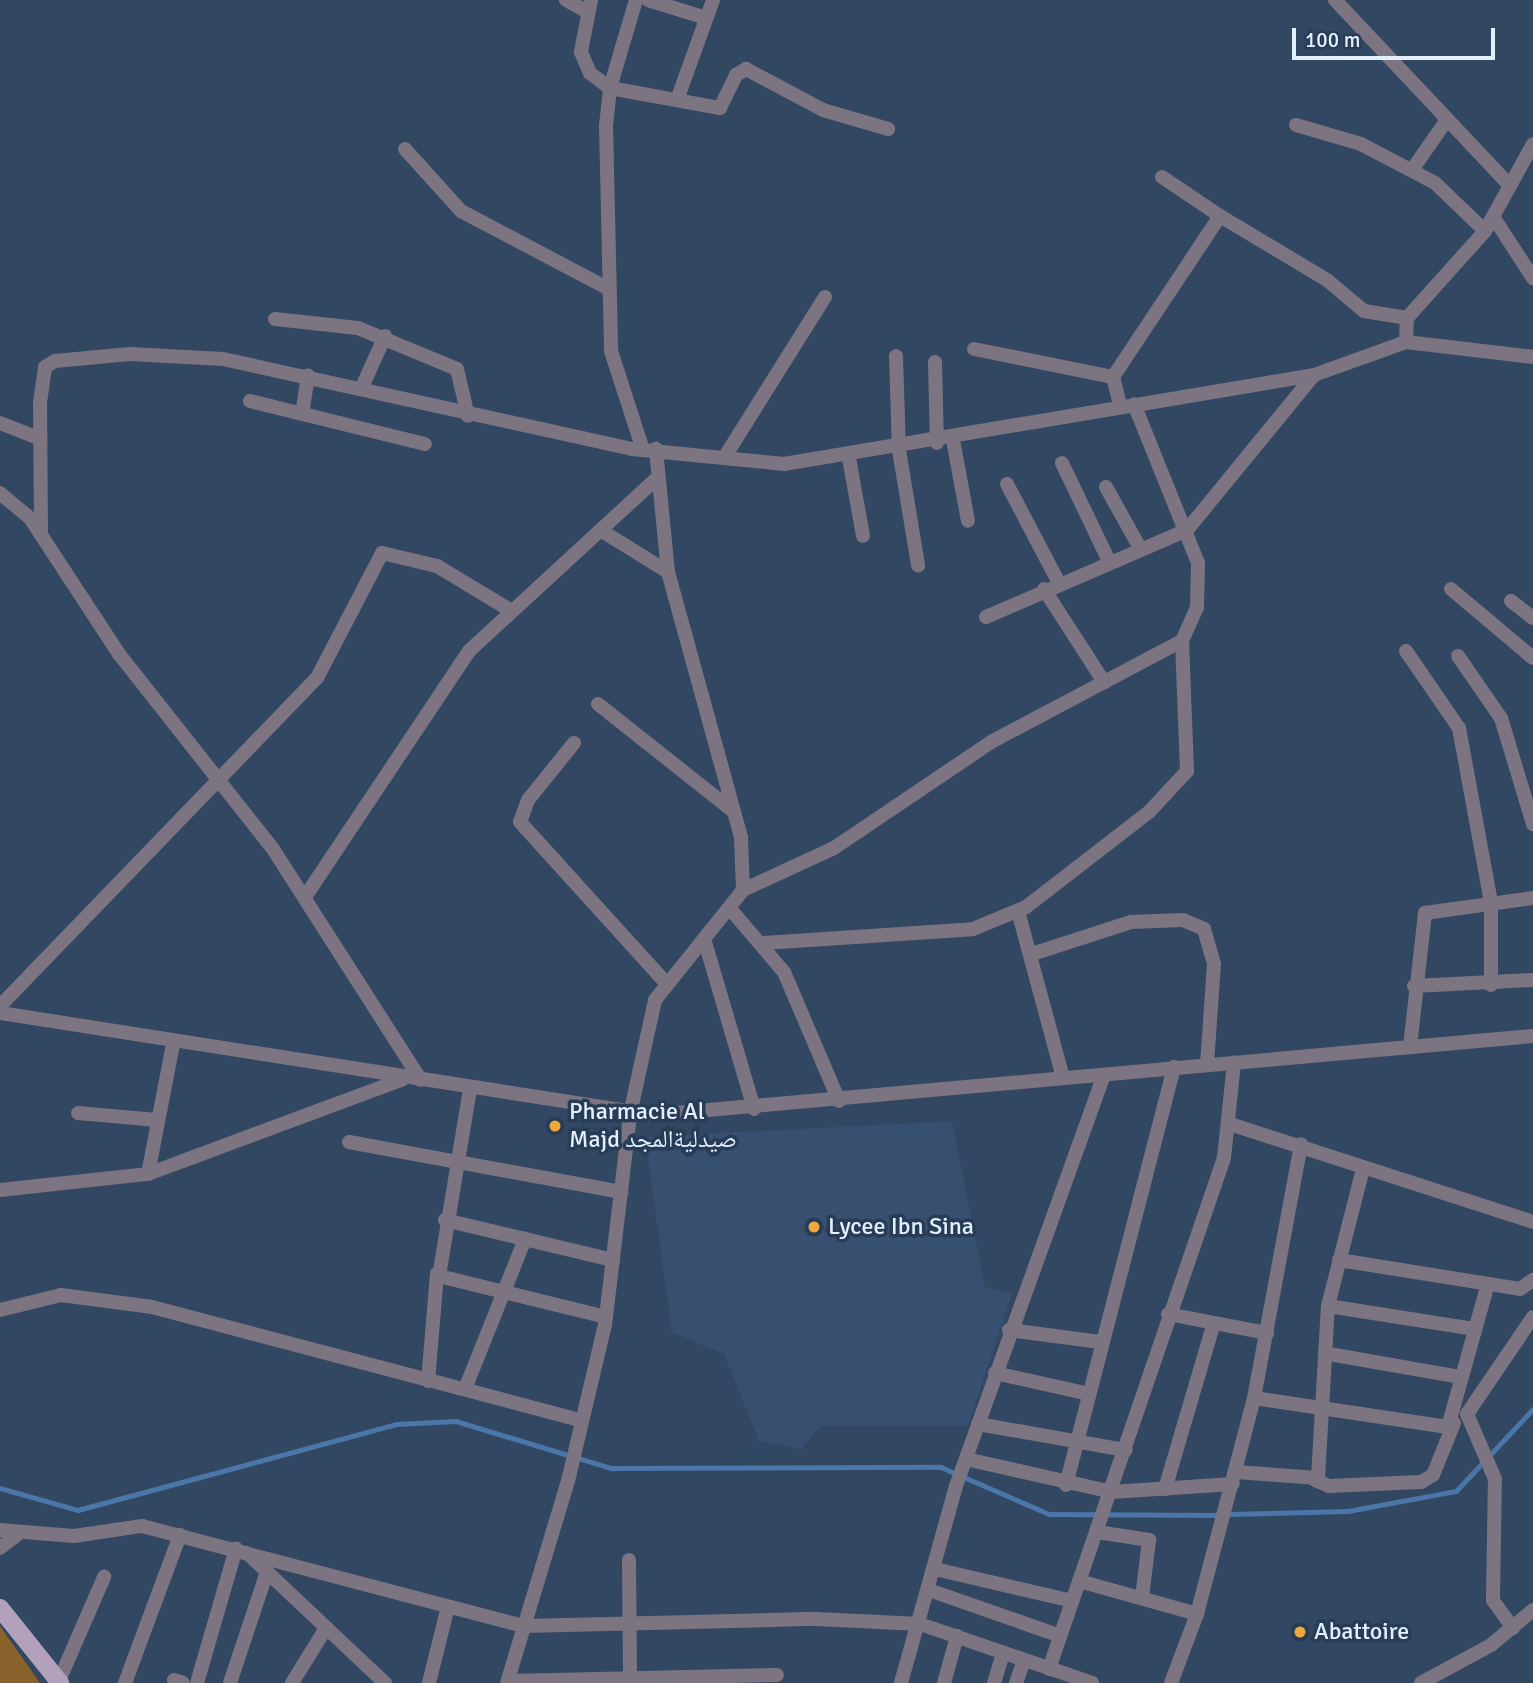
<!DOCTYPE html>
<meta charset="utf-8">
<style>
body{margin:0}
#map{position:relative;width:1533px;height:1683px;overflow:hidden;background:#324761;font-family:Signika,"Noto Naskh Arabic",sans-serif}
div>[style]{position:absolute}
.built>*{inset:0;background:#375070}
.green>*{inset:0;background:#89632b}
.stream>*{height:4.5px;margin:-2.25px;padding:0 2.25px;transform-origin:2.25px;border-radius:2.25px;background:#4b76a9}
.minor>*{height:14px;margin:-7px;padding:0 7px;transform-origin:7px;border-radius:7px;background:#7d7482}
.major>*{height:18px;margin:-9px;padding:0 9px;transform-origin:9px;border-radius:9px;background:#b3a1bc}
.dots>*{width:19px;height:19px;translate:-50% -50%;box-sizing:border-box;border:4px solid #283c55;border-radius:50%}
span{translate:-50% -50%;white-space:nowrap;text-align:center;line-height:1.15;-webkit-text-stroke:7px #283c55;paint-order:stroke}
.poi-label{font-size:24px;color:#e2efff}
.left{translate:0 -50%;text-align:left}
.scale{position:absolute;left:1292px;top:28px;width:203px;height:32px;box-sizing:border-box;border:4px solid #e2efff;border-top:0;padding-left:9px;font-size:21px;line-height:24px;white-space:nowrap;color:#e2efff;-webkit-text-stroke:5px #283c55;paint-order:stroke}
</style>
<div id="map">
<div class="built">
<i style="clip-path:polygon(952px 1121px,985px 1287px,1012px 1294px,968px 1426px,821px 1426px,801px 1449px,759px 1441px,724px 1354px,672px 1332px,645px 1137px)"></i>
</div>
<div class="green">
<i style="clip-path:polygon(0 1626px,40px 1683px,0 1683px)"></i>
</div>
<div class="stream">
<i style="left:0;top:1488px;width:81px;rotate:15.8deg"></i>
<i style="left:78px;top:1510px;width:330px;rotate:-15.1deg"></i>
<i style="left:397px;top:1424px;width:59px;rotate:-2.9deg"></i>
<i style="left:456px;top:1421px;width:162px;rotate:16.9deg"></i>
<i style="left:611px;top:1468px;width:330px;rotate:-0.2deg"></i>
<i style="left:941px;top:1467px;width:118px;rotate:23.5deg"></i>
<i style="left:1049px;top:1514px;width:170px;rotate:0.3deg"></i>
<i style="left:1228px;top:1514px;width:120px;rotate:-1.4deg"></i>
<i style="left:1348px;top:1511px;width:110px;rotate:-10.5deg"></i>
<i style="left:1456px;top:1491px;width:112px;rotate:-46.8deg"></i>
</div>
<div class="minor">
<i style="left:566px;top:0;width:23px;rotate:29deg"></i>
<i style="left:591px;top:0;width:53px;rotate:100.9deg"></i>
<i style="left:581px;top:52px;width:23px;rotate:67deg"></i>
<i style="left:590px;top:73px;width:25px;rotate:37deg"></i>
<i style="left:610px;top:88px;width:112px;rotate:10.3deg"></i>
<i style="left:720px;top:108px;width:37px;rotate:-64deg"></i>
<i style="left:736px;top:75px;width:12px;rotate:-31deg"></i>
<i style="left:746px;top:69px;width:87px;rotate:28deg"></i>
<i style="left:823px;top:110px;width:68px;rotate:16.3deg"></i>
<i style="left:636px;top:0;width:92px;rotate:106.5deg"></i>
<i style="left:610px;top:88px;width:37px;rotate:96deg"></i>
<i style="left:606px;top:125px;width:226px;rotate:88.7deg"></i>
<i style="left:611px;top:351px;width:104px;rotate:72.1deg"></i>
<i style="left:648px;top:0;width:61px;rotate:17.2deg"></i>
<i style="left:1335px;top:0;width:255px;rotate:46.7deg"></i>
<i style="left:677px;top:100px;width:106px;rotate:-70.2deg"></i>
<i style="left:1296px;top:125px;width:68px;rotate:16.3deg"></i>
<i style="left:1361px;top:144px;width:84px;rotate:27.8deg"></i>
<i style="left:1435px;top:183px;width:69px;rotate:43.8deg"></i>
<i style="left:405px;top:149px;width:84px;rotate:47.9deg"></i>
<i style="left:461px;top:211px;width:167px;rotate:27.8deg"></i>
<i style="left:1412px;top:170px;width:60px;rotate:-55.2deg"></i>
<i style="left:1162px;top:177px;width:70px;rotate:33.9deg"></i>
<i style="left:1494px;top:218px;width:72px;rotate:57deg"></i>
<i style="left:275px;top:319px;width:83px;rotate:6.2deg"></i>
<i style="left:358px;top:328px;width:107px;rotate:22.5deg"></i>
<i style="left:457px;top:369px;width:48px;rotate:76.8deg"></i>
<i style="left:1406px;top:342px;width:24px;rotate:-88deg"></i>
<i style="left:1407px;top:318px;width:117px;rotate:-48.1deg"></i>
<i style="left:1485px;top:231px;width:99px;rotate:-61.1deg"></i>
<i style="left:974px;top:349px;width:142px;rotate:11.4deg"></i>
<i style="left:896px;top:356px;width:94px;rotate:88.2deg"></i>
<i style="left:899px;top:450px;width:117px;rotate:80.6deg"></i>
<i style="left:935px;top:362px;width:81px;rotate:88.6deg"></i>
<i style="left:362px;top:387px;width:56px;rotate:-65.7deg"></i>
<i style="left:250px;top:401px;width:180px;rotate:13.8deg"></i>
<i style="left:1120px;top:405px;width:29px;rotate:-104deg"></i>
<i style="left:1113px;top:377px;width:193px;rotate:-56.4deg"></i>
<i style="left:1220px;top:216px;width:125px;rotate:30.9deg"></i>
<i style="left:1327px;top:280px;width:48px;rotate:40deg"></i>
<i style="left:1364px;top:311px;width:44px;rotate:9.2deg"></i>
<i style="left:302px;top:414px;width:39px;rotate:-81deg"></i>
<i style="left:0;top:423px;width:41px;rotate:21.5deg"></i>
<i style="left:953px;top:440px;width:82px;rotate:79.5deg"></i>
<i style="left:724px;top:458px;width:190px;rotate:-57.9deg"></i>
<i style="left:849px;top:458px;width:79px;rotate:79.8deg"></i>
<i style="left:1062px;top:463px;width:111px;rotate:64.4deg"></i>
<i style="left:1007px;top:484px;width:112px;rotate:62.3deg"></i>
<i style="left:1106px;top:487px;width:72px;rotate:60.9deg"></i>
<i style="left:0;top:493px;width:39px;rotate:40deg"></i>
<i style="left:30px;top:518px;width:163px;rotate:56.8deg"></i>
<i style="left:119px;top:654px;width:248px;rotate:51.7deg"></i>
<i style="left:273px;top:849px;width:274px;rotate:57.4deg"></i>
<i style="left:602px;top:531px;width:78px;rotate:31.8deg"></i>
<i style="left:41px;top:535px;width:132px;rotate:-90.4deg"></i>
<i style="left:40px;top:403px;width:36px;rotate:-82deg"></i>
<i style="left:45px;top:367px;width:12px;rotate:-31deg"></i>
<i style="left:55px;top:361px;width:75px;rotate:-5.3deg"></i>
<i style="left:130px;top:354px;width:93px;rotate:3.1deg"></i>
<i style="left:223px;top:359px;width:419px;rotate:12.4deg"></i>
<i style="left:632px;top:449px;width:153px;rotate:5.6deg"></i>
<i style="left:784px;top:464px;width:537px;rotate:-9.53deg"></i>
<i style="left:1314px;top:375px;width:98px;rotate:-19.7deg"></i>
<i style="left:1406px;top:342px;width:128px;rotate:6.7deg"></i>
<i style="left:1044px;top:589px;width:111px;rotate:57.2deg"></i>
<i style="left:1451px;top:589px;width:107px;rotate:40.1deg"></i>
<i style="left:1511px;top:601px;width:28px;rotate:38deg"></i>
<i style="left:986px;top:617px;width:219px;rotate:-23.4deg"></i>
<i style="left:1187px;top:530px;width:200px;rotate:-50.7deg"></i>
<i style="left:1406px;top:651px;width:93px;rotate:55.5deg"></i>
<i style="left:1459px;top:728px;width:177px;rotate:79.6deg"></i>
<i style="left:1491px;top:902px;width:83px;rotate:90deg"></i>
<i style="left:1458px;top:656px;width:75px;rotate:55.3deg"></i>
<i style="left:1501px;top:718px;width:111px;rotate:73.2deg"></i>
<i style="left:598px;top:704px;width:172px;rotate:38.4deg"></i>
<i style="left:574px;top:743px;width:73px;rotate:128.9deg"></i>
<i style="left:528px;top:800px;width:23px;rotate:110deg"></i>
<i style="left:520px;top:822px;width:215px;rotate:47.8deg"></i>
<i style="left:743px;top:890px;width:100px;rotate:-24.8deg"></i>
<i style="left:834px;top:848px;width:189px;rotate:-34deg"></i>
<i style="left:991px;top:742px;width:216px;rotate:-27.9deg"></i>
<i style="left:1182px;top:641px;width:36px;rotate:-66deg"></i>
<i style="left:1197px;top:608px;width:45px;rotate:-88.7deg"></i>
<i style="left:1198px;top:563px;width:171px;rotate:-111.9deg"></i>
<i style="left:305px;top:897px;width:296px;rotate:-56.3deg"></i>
<i style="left:469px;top:651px;width:253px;rotate:-42.6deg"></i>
<i style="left:732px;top:911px;width:80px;rotate:49.6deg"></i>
<i style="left:784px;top:972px;width:140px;rotate:66.9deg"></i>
<i style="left:1018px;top:911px;width:173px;rotate:74.9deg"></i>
<i style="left:705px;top:942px;width:174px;rotate:73.6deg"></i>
<i style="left:764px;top:943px;width:209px;rotate:-3.8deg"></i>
<i style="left:973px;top:929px;width:57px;rotate:-22.5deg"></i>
<i style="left:1026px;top:907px;width:155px;rotate:-37.7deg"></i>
<i style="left:1149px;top:812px;width:56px;rotate:-47.2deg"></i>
<i style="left:1187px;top:771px;width:130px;rotate:-92.2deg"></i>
<i style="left:1032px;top:954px;width:104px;rotate:-17.9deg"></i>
<i style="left:1131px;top:922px;width:52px;rotate:-2.2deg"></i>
<i style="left:1183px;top:920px;width:23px;rotate:23deg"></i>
<i style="left:1204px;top:929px;width:36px;rotate:74deg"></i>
<i style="left:1214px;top:964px;width:101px;rotate:94deg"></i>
<i style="left:1414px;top:986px;width:119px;rotate:-2.9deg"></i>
<i style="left:0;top:1006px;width:456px;rotate:-46deg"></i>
<i style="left:317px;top:678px;width:141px;rotate:-62.5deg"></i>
<i style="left:382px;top:553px;width:57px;rotate:13.3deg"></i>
<i style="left:437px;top:566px;width:85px;rotate:31.1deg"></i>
<i style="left:0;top:1013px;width:661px;rotate:8.88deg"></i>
<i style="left:653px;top:1115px;width:884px;rotate:-5.13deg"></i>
<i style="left:1410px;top:1047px;width:135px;rotate:-83.6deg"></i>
<i style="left:1425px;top:913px;width:109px;rotate:-7.9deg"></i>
<i style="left:470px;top:1089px;width:190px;rotate:99.4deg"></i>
<i style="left:439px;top:1276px;width:172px;rotate:13.8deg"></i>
<i style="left:78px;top:1113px;width:79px;rotate:5.1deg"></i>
<i style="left:1230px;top:1124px;width:318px;rotate:17.9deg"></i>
<i style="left:349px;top:1142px;width:277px;rotate:10.4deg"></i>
<i style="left:148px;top:1174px;width:132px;rotate:-79.1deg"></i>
<i style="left:0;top:1190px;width:149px;rotate:-6.2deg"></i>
<i style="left:148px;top:1174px;width:272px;rotate:-20.4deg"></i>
<i style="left:445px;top:1220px;width:173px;rotate:13.4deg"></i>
<i style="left:1339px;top:1260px;width:183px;rotate:9.1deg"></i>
<i style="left:1520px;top:1289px;width:16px;rotate:-35deg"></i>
<i style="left:1328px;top:1306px;width:149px;rotate:8.9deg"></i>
<i style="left:0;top:1310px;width:63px;rotate:-13.8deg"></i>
<i style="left:61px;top:1295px;width:92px;rotate:7.5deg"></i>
<i style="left:152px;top:1307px;width:445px;rotate:14.8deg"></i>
<i style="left:1168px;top:1314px;width:101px;rotate:10.9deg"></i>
<i style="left:1009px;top:1330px;width:92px;rotate:7.5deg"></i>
<i style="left:1329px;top:1354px;width:134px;rotate:9.9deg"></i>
<i style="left:995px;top:1373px;width:96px;rotate:12.6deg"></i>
<i style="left:428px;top:1381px;width:108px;rotate:-85.2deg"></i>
<i style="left:465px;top:1389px;width:162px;rotate:-68.2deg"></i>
<i style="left:1254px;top:1398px;width:196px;rotate:8.5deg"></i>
<i style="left:1448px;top:1427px;width:148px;rotate:-74.4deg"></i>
<i style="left:978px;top:1424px;width:150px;rotate:10deg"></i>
<i style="left:966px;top:1459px;width:150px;rotate:12.7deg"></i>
<i style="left:1112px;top:1492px;width:121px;rotate:-3.8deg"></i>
<i style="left:1236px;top:1472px;width:82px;rotate:4.2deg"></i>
<i style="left:1318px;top:1478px;width:172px;rotate:-86.7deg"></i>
<i style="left:1328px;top:1306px;width:141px;rotate:-75.7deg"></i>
<i style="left:1315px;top:1480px;width:15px;rotate:23deg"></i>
<i style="left:1329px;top:1486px;width:92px;rotate:-2.5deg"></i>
<i style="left:1421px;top:1482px;width:14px;rotate:-30deg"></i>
<i style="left:1433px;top:1475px;width:56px;rotate:-68deg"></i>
<i style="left:1066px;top:1485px;width:432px;rotate:-75.5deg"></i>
<i style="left:1165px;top:1489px;width:173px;rotate:-73.6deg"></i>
<i style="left:0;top:1530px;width:74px;rotate:4.6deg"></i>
<i style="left:74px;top:1536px;width:69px;rotate:-8.4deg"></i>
<i style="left:142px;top:1526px;width:395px;rotate:14.7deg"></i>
<i style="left:524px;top:1626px;width:292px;rotate:-1.4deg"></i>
<i style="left:816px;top:1619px;width:104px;rotate:2.8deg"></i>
<i style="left:920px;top:1624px;width:182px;rotate:18.9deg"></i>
<i style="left:1097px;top:1532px;width:53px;rotate:8.7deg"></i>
<i style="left:1149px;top:1540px;width:58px;rotate:96.9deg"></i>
<i style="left:0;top:1548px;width:24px;rotate:-38deg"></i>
<i style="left:247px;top:1553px;width:190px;rotate:43.3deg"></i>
<i style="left:629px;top:1560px;width:123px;rotate:89.5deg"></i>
<i style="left:935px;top:1569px;width:141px;rotate:13.1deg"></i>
<i style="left:1079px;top:1581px;width:123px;rotate:15.6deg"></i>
<i style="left:1197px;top:1614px;width:74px;rotate:110.6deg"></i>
<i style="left:929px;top:1590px;width:139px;rotate:19.3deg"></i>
<i style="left:1197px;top:1614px;width:223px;rotate:-75.2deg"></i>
<i style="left:1254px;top:1398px;width:258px;rotate:-79.5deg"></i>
<i style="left:1513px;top:1628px;width:34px;rotate:-126deg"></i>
<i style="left:1493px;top:1600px;width:121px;rotate:-89.1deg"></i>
<i style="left:1495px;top:1479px;width:71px;rotate:-113.3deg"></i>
<i style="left:1467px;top:1414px;width:117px;rotate:-55.8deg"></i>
<i style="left:1049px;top:1669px;width:540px;rotate:-71.1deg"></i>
<i style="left:1224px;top:1158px;width:96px;rotate:-84deg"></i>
<i style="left:174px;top:1680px;width:9px;rotate:18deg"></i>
<i style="left:508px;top:1681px;width:269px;rotate:-1.3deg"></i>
<i style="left:58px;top:1683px;width:116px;rotate:-66.5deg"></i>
<i style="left:125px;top:1683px;width:158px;rotate:-69.6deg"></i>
<i style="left:197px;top:1683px;width:140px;rotate:-73.8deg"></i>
<i style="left:230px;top:1683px;width:117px;rotate:-71.6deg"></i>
<i style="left:292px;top:1683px;width:65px;rotate:-58.3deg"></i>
<i style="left:429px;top:1683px;width:78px;rotate:-76deg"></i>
<i style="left:507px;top:1683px;width:211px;rotate:-73.2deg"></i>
<i style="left:568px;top:1481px;width:160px;rotate:-76.7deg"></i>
<i style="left:605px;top:1325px;width:212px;rotate:-83.2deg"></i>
<i style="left:630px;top:1114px;width:117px;rotate:-77.6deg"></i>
<i style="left:655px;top:1000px;width:141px;rotate:-51.3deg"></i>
<i style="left:743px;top:890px;width:53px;rotate:-92.2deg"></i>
<i style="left:741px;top:837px;width:275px;rotate:-105.4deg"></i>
<i style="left:668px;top:572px;width:124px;rotate:-95.6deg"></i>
<i style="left:901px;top:1683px;width:205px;rotate:-74.4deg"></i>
<i style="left:956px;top:1486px;width:435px;rotate:-70.2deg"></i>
<i style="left:944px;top:1683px;width:49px;rotate:-74.5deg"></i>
<i style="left:994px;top:1683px;width:30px;rotate:-73deg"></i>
<i style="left:1016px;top:1683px;width:24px;rotate:-71deg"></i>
<i style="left:1421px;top:1683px;width:80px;rotate:-28.5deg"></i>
<i style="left:1491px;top:1645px;width:55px;rotate:-39.8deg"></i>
</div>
<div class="major">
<i style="left:0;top:1608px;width:96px;rotate:51.3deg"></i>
</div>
<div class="dots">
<i style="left:555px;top:1126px;background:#eea83c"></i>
<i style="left:814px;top:1227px;background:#eea83c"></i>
<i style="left:1300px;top:1632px;background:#eea83c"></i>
</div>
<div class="poi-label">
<span class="left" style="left:569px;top:1126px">Pharmacie Al<br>Majd صيدليةالمجد</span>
<span class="left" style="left:828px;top:1227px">Lycee Ibn Sina</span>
<span class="left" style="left:1314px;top:1632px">Abattoire</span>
</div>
<div class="scale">100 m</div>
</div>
